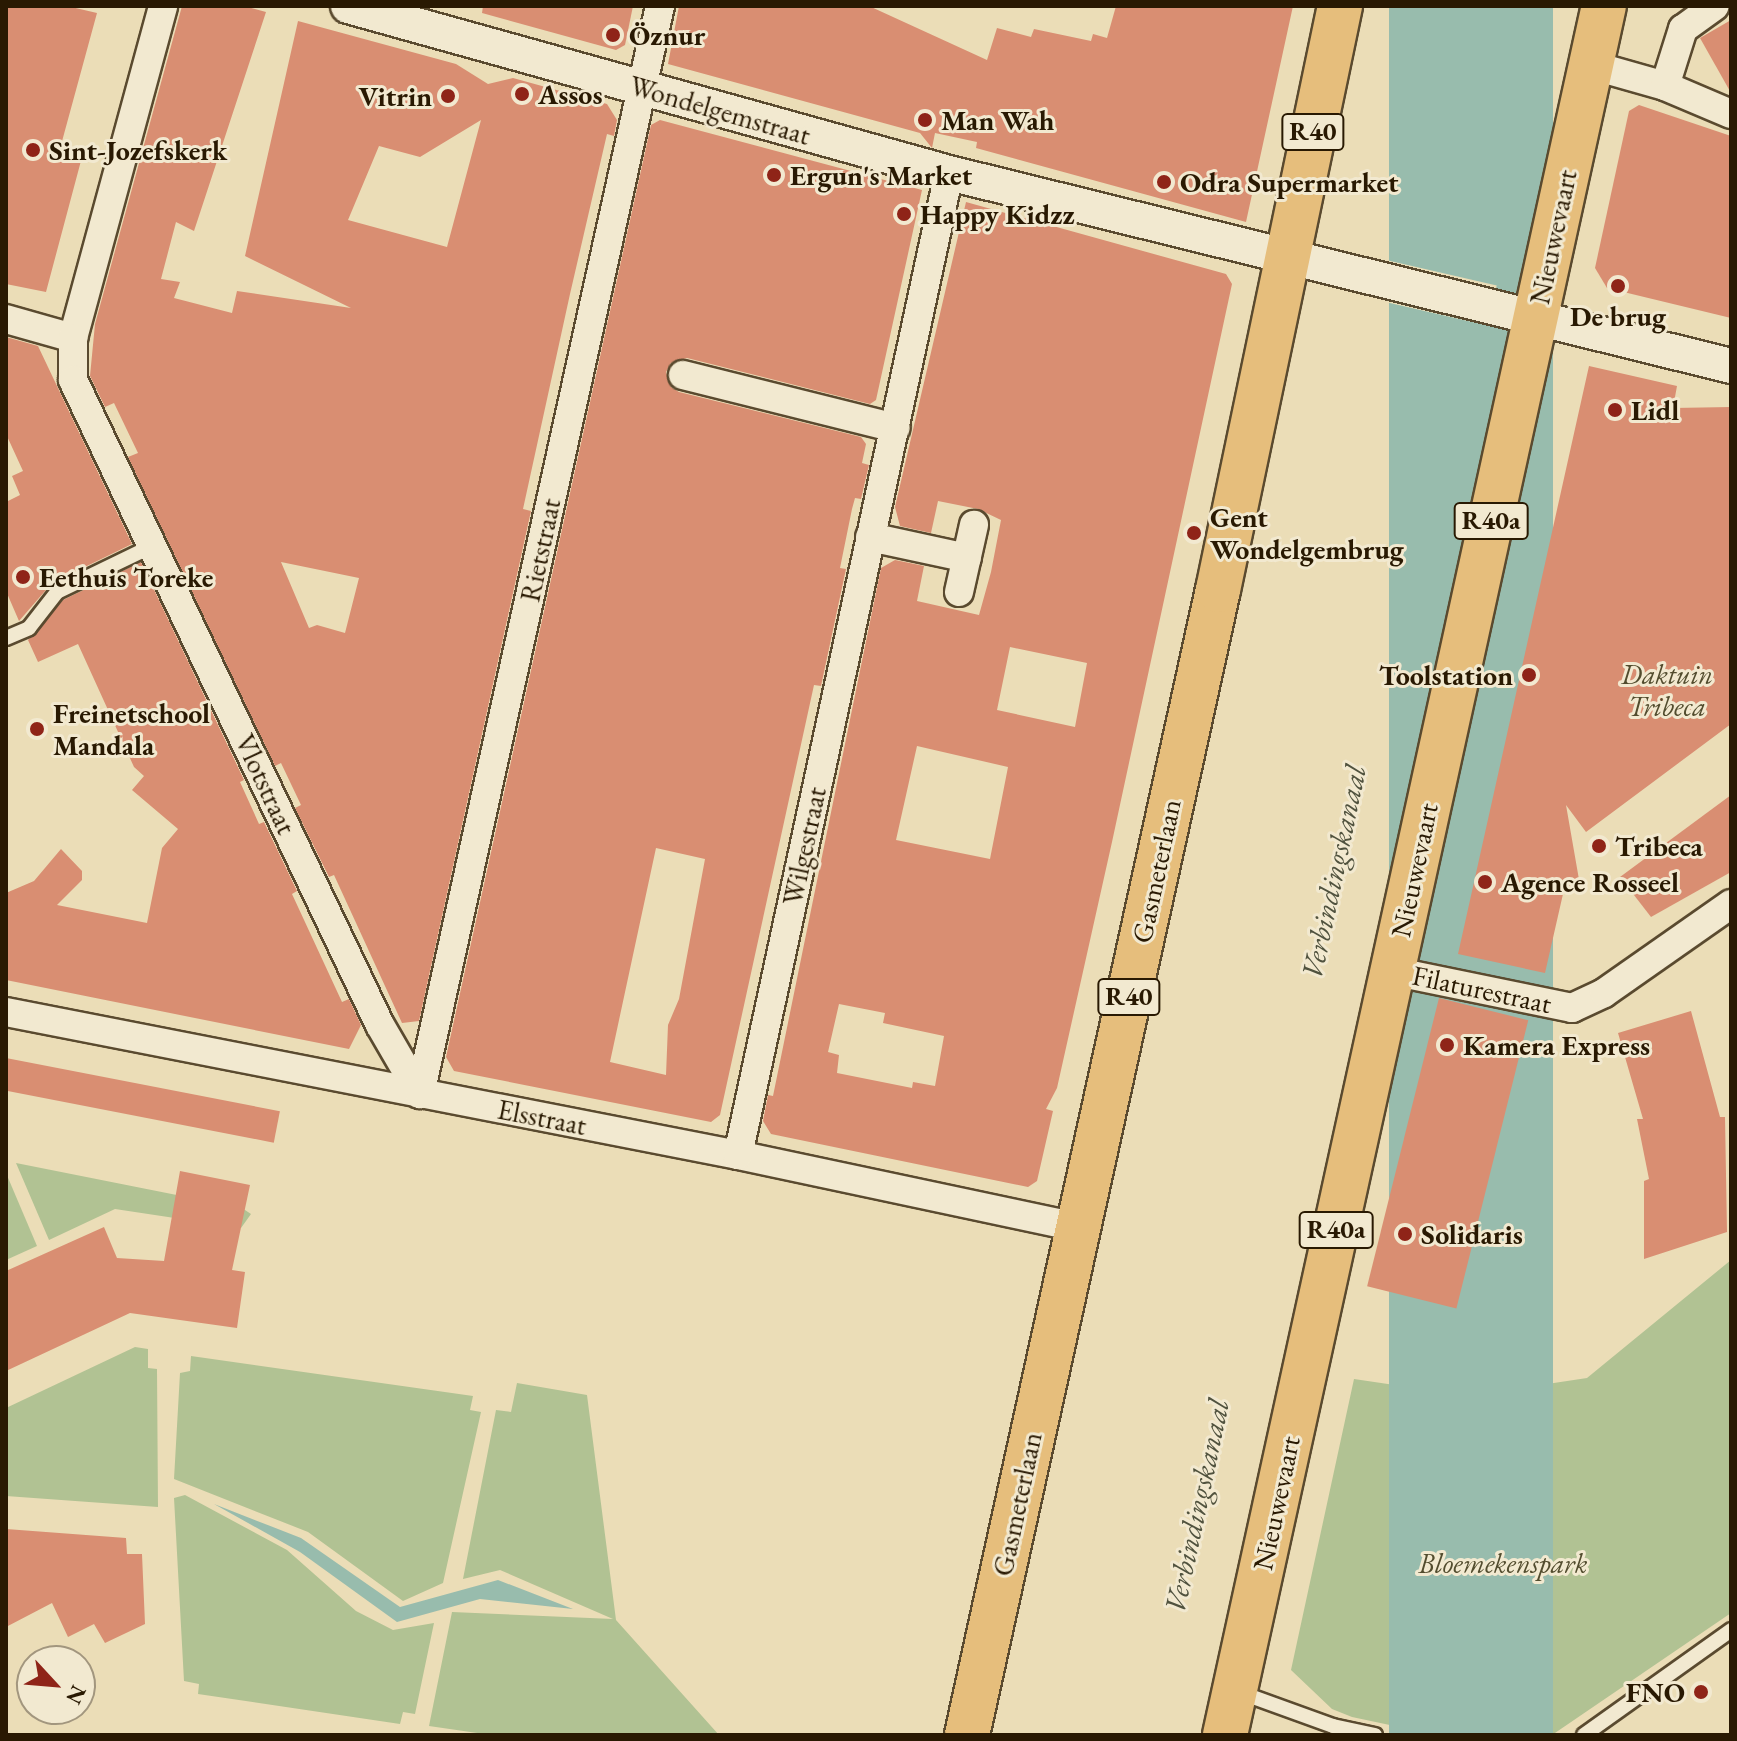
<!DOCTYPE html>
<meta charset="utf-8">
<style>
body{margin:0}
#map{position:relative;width:1737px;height:1741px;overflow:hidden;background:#ebddb7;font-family:"EB Garamond",serif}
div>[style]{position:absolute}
.green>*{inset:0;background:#b1c293}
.water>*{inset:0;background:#98bcad;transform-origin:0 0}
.pier>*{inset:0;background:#ebddb7;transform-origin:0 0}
.building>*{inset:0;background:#d98e72;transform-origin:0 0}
.roads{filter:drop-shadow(2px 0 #5a4a2f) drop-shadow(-2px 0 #5a4a2f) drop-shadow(0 2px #5a4a2f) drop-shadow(0 -2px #5a4a2f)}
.service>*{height:14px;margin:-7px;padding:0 7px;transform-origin:7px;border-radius:7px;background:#f2e9d0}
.minor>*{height:28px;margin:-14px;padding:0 14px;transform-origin:14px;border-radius:14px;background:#f2e9d0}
.tertiary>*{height:34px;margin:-17px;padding:0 17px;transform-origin:17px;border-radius:17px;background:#f2e9d0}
.primary>*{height:44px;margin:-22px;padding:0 22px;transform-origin:22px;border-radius:22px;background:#e6be7c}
.dots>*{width:22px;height:22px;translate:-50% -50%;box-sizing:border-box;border:4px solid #f2e9d0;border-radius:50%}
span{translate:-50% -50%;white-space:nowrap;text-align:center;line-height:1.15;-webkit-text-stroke:6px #f2e9d0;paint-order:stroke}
.shield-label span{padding:2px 6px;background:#f2e9d0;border:2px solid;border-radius:6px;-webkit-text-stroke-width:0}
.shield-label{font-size:26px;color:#291902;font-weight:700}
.poi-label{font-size:28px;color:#291902;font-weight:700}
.left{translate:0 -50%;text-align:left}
.right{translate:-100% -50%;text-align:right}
.street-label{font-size:28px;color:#291902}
.park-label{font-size:28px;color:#524c2e;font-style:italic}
.water-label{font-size:30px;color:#50523e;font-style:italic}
.frame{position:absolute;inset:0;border:8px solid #291902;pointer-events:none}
.north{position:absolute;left:16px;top:1645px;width:80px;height:80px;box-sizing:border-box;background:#f2e9d0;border:2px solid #a2967e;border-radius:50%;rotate:116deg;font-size:22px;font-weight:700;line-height:32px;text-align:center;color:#291902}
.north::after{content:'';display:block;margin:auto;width:28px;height:36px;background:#8f2418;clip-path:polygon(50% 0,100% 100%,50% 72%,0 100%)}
</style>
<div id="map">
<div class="green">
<i style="clip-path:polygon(16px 1163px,242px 1208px,251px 1214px,241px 1228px,115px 1209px,49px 1240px)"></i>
<i style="clip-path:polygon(6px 1173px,37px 1246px,6px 1260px)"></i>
<i style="clip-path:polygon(1731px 1260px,1731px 1613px,1552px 1735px,1437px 1735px,1352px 1717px,1332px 1709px,1291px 1670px,1354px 1379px,1469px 1396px,1587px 1378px)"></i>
<i style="clip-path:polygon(135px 1347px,148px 1349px,148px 1368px,157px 1369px,158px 1507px,6px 1496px,6px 1408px)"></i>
<i style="clip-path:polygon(191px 1356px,473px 1396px,470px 1410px,481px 1412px,443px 1583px,403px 1601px,308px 1532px,174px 1479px,180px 1373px,190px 1371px)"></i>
<i style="clip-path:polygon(517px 1383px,587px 1395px,616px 1620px,719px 1735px,491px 1735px,429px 1726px,452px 1612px,613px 1619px,500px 1570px,463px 1579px,496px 1410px,511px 1412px)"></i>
<i style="clip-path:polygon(185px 1495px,287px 1550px,356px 1611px,393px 1630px,434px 1623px,415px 1714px,403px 1712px,400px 1724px,198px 1694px,199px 1684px,184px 1681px,174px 1498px)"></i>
</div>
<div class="water">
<i style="left:1389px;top:6px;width:164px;height:1769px"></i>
<i style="clip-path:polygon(214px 1504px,301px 1538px,400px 1607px,498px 1580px,573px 1609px,480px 1599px,397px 1622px,300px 1552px)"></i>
</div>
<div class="pier">
<i style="left:1334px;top:248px;width:167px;height:41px;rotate:13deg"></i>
</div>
<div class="building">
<i style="clip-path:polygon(6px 6px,67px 6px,97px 13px,61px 145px,79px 150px,82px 157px,46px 292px,6px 284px)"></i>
<i style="clip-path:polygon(evenodd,182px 6px,244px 6px,266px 12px,194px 231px,176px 222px,161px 279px,180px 282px,174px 298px,232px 313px,237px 291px,351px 308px,245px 256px,298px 21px,456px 64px,488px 84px,513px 78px,607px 104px,617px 120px,614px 136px,607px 134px,570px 294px,523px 509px,531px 511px,419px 1021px,402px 1023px,334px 875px,329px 877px,295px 808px,301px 805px,281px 763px,275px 766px,128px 457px,138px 453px,114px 403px,105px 407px,90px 376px,95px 324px,182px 6px,481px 120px,447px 247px,348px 220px,379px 146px,420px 157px,481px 120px,182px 6px,281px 562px,359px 578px,345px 633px,317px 625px,309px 628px,281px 562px)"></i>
<i style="clip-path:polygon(483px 6px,633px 6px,625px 45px,616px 50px,482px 13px)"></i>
<i style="clip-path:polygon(679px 6px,869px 6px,987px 60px,997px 28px,1031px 37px,1034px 29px,1091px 41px,1093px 34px,1107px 38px,1116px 6px,1293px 6px,1246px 222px,976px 148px,977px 142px,935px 133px,932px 148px,920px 133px,668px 64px)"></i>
<i style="clip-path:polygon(1731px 20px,1731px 93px,1700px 38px)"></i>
<i style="clip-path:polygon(1639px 105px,1731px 136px,1731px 318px,1607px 288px,1595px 268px,1629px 111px)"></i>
<i style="clip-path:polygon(evenodd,660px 120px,922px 190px,876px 400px,870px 404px,687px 358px,671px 363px,666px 372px,671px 387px,679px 392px,861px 437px,866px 444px,862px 463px,869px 465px,861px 499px,855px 498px,852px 509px,840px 568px,846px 569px,821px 686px,814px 685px,720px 1115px,711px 1122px,454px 1071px,446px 1057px,651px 125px,660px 120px,656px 848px,705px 859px,679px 999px,668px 1025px,666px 1075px,610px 1062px,656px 848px)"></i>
<i style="clip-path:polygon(evenodd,966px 202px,1226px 274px,1232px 284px,1112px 842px,1057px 1088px,1046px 1109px,1053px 1111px,1037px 1181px,1028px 1187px,771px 1134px,763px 1121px,768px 1095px,773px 1096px,881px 568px,895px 560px,924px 566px,917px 601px,979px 615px,991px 572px,1001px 520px,978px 509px,938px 501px,931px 533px,900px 526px,895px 507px,966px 202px,1010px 647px,1087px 663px,1075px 727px,997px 710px,1010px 647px,966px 202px,917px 746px,1008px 767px,990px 859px,896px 840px,917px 746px,966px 202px,839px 1004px,885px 1013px,883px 1023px,944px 1036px,935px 1086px,913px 1082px,912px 1088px,837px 1073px,839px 1055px,828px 1052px,839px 1004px)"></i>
<i style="clip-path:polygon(6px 337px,38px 346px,132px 544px,52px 583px,19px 621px,6px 591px,6px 502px,20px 495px,12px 476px,23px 471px,6px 434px)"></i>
<i style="clip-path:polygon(1589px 366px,1677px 386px,1673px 408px,1731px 407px,1731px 724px,1586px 832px,1566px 805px,1581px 891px,1563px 894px,1545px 973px,1458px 954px)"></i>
<i style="clip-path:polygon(141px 562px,244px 780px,240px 782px,259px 824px,264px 822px,297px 891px,292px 894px,342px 1002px,349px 999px,361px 1025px,349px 1049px,6px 980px,6px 893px,34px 881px,61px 849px,82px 871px,82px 880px,57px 905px,147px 923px,162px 848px,178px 829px,132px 790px,144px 776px,134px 767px,78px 644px,38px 662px,28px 640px,63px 600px)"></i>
<i style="clip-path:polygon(1731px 795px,1731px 872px,1651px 917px,1620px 877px)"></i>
<i style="left:1439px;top:998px;width:92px;height:297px;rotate:14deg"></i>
<i style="clip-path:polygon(1691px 1011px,1720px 1117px,1725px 1117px,1727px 1232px,1644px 1259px,1644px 1181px,1649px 1179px,1637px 1119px,1643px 1119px,1618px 1033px)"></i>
<i style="left:6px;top:1058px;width:279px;height:32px;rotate:11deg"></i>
<i style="clip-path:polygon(180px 1171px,250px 1185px,232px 1270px,245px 1272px,237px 1328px,130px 1313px,6px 1371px,6px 1271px,104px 1227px,117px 1258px,164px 1261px)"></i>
<i style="clip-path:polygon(6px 1529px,126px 1538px,127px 1554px,142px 1554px,145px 1624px,105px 1643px,94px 1624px,68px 1637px,52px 1603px,6px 1627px)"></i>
</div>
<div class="roads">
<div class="service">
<i style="left:6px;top:638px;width:25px;rotate:-23deg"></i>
<i style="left:29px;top:628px;width:46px;rotate:-52.1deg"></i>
<i style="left:57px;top:592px;width:106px;rotate:-25.8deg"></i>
<i style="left:1239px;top:1692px;width:100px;rotate:19.9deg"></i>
<i style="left:1333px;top:1726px;width:43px;rotate:12.1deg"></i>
<i style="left:1584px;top:1735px;width:181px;rotate:-35.5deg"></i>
</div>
<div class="minor">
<i style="left:1591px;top:65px;width:77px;rotate:15.8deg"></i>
<i style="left:1665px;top:86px;width:72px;rotate:23deg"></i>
<i style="left:1665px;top:86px;width:60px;rotate:-72.5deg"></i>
<i style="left:1683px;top:29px;width:39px;rotate:-36deg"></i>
<i style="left:6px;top:319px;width:70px;rotate:15.8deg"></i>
<i style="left:73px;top:338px;width:344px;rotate:-74.8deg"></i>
<i style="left:73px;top:338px;width:42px;rotate:90deg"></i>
<i style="left:73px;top:380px;width:714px;rotate:64.55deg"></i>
<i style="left:380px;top:1025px;width:80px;rotate:59.9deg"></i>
<i style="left:683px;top:375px;width:219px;rotate:14deg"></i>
<i style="left:870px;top:537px;width:99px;rotate:12.2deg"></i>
<i style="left:959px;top:592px;width:69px;rotate:-77.4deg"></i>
<i style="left:1392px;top:971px;width:184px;rotate:11.6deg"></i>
<i style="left:1572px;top:1008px;width:35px;rotate:-25deg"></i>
<i style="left:1604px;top:993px;width:155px;rotate:-35deg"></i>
<i style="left:6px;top:1012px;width:746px;rotate:11.05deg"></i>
<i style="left:738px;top:1155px;width:348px;rotate:12deg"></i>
<i style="left:420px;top:1094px;width:1114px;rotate:-77.56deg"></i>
<i style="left:738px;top:1155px;width:1004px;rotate:-77.87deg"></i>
</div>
<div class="tertiary">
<i style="left:348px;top:6px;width:624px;rotate:15.53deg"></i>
<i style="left:949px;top:173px;width:805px;rotate:13.86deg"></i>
</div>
<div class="primary">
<i style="left:967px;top:1735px;width:1172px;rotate:-77.64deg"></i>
<i style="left:1218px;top:590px;width:597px;rotate:-78.2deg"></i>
<i style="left:1225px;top:1735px;width:1770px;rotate:-77.64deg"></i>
</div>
</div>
<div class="dots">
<i style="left:613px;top:35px;background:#8f2418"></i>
<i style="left:522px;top:94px;background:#8f2418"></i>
<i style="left:448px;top:96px;background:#8f2418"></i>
<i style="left:925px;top:120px;background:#8f2418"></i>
<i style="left:33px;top:150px;background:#8f2418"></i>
<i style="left:774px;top:175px;background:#8f2418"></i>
<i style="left:1164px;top:182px;background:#8f2418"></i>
<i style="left:904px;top:214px;background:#8f2418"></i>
<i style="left:1618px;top:286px;background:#8f2418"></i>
<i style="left:1615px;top:410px;background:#8f2418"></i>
<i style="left:1194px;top:533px;background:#8f2418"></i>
<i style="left:23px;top:577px;background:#8f2418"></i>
<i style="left:1529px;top:675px;background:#8f2418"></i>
<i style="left:37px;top:729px;background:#8f2418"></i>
<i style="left:1599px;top:846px;background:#8f2418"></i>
<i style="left:1485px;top:882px;background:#8f2418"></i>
<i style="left:1447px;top:1045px;background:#8f2418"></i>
<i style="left:1405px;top:1234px;background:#8f2418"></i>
<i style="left:1701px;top:1692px;background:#8f2418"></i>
</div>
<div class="shield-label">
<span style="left:1313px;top:132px">R40</span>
<span style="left:1491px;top:521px">R40a</span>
<span style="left:1129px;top:997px">R40</span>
<span style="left:1336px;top:1230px">R40a</span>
</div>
<div class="poi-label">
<span class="left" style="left:629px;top:35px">Öznur</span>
<span class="left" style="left:538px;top:94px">Assos</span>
<span class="right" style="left:432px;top:96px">Vitrin</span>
<span class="left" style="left:941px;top:120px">Man Wah</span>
<span class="left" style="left:49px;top:150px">Sint-Jozefskerk</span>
<span class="left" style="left:790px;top:175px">Ergun's Market</span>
<span class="left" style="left:1180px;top:182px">Odra Supermarket</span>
<span class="left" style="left:920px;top:214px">Happy Kidzz</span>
<span style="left:1618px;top:316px">De brug</span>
<span class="left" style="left:1631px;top:410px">Lidl</span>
<span class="left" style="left:1210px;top:533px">Gent<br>Wondelgembrug</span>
<span class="left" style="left:39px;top:577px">Eethuis Toreke</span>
<span class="right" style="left:1513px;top:675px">Toolstation</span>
<span class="left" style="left:53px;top:729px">Freinetschool<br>Mandala</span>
<span class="left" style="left:1615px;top:846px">Tribeca</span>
<span class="left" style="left:1501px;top:882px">Agence Rosseel</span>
<span class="left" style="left:1463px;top:1045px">Kamera Express</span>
<span class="left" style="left:1421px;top:1234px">Solidaris</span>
<span class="right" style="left:1685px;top:1692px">FNO</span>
</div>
<div class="street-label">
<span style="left:720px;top:110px;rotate:16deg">Wondelgemstraat</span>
<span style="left:1553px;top:237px;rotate:-78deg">Nieuwevaart</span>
<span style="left:540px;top:550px;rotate:-78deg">Rietstraat</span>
<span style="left:266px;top:784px;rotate:65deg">Vlotstraat</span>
<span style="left:804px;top:846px;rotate:-78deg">Wilgestraat</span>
<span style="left:1414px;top:870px;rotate:-78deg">Nieuwevaart</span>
<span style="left:1156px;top:871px;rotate:-78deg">Gasmeterlaan</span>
<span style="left:1482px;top:989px;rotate:12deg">Filaturestraat</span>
<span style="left:542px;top:1117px;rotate:11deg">Elsstraat</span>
<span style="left:1276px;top:1503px;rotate:-78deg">Nieuwevaart</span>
<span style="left:1017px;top:1504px;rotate:-78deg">Gasmeterlaan</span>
</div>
<div class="park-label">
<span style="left:1667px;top:690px">Daktuin<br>Tribeca</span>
<span style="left:1503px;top:1563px">Bloemekenspark</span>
</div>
<div class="water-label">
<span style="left:1334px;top:872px;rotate:-78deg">Verbindingskanaal</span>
<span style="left:1197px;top:1506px;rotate:-78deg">Verbindingskanaal</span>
</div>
<div class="frame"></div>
<div class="north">N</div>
</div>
